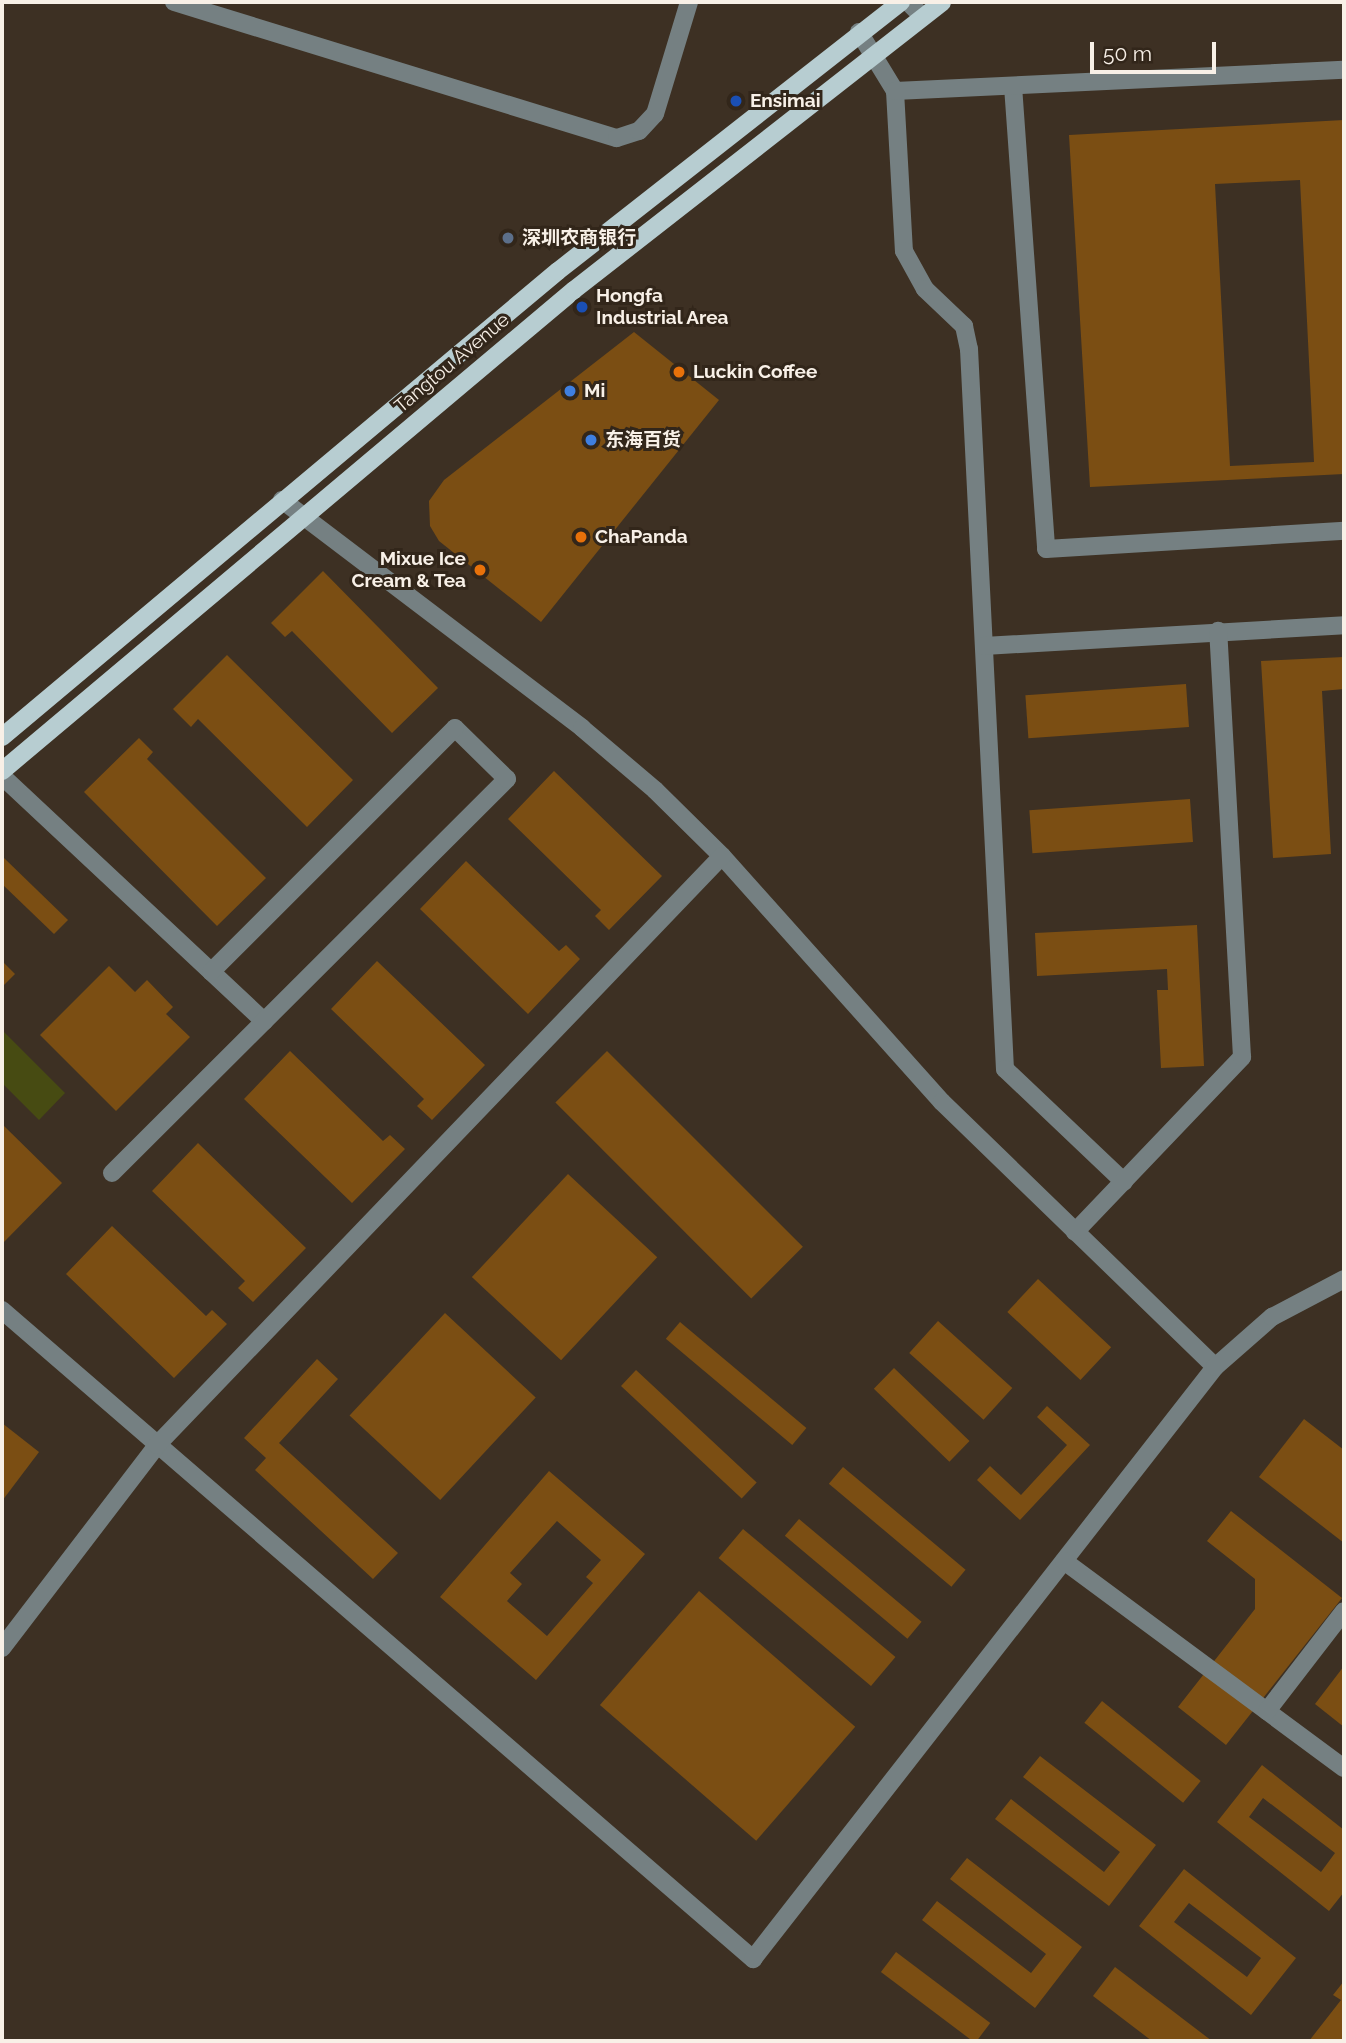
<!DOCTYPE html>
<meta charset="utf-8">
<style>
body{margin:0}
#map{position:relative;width:1346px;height:2043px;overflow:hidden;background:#3d3023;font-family:Raleway,"Noto Sans SC",sans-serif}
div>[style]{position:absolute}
.green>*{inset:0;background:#474b12}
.building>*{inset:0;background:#7b4e13;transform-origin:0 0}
.minor>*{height:18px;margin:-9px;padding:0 9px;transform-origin:9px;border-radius:9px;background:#758082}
.major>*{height:18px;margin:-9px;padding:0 9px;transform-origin:9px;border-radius:9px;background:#b7cdd1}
.dots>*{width:19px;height:19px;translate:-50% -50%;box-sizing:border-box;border:4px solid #32261a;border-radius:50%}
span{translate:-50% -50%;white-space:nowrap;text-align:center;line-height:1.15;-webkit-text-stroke:6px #32261a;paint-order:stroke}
.poi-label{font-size:19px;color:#f8f0e7;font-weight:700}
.left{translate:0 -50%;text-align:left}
.right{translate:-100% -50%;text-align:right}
.street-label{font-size:19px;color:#f8f0e7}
.frame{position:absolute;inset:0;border:4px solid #f8f0e7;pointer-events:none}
.scale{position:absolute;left:1090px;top:42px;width:126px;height:32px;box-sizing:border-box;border:4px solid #f8f0e7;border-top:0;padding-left:9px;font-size:21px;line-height:24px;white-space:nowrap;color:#f8f0e7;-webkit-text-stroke:5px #32261a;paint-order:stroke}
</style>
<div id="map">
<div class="green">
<i style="clip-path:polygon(4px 1032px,65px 1093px,39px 1120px,2px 1083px)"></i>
</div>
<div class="building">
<i style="clip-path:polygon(evenodd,1344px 120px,1344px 474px,1090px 487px,1069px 135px,1344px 120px,1300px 180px,1314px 462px,1230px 466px,1215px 184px,1300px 180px)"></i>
<i style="clip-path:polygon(634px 332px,719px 400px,541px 622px,439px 541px,430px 526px,429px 501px,444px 480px)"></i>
<i style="clip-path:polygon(323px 571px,438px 688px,392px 733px,292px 631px,285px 637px,271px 623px)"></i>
<i style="clip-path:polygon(227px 655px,353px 780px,307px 827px,198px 719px,191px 727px,173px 709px)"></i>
<i style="clip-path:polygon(1344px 657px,1344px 689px,1322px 691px,1331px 854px,1273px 858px,1261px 661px)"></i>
<i style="left:1186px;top:684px;width:43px;height:161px;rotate:86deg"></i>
<i style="clip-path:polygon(139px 738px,153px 752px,147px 759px,266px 878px,217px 926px,84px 792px)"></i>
<i style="clip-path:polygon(554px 771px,662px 876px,609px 930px,595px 916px,601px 910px,508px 819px)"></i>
<i style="left:1190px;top:799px;width:43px;height:161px;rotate:86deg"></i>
<i style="clip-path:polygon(4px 858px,68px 920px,54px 934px,2px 884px)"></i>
<i style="clip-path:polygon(466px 861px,559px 951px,566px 945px,580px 959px,528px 1014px,420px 909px)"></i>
<i style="clip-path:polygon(1197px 925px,1204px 1066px,1161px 1068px,1157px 990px,1168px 990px,1167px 969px,1037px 976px,1035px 933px)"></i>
<i style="clip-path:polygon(2px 961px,15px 974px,2px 987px)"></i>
<i style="clip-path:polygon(377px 961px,485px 1065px,432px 1120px,417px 1106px,424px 1099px,331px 1009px)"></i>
<i style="clip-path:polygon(109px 966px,135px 992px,147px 980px,173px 1007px,166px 1014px,190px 1037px,116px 1111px,40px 1035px)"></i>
<i style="clip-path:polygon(290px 1051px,383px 1141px,390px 1135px,405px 1149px,352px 1203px,244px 1099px)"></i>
<i style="left:607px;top:1051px;width:277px;height:73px;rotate:45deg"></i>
<i style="clip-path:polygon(2px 1124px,62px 1183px,2px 1244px)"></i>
<i style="clip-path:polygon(198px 1143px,306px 1248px,253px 1302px,238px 1288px,245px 1281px,152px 1191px)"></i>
<i style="left:568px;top:1174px;width:122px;height:141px;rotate:43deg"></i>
<i style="clip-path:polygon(112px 1226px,206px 1316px,212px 1310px,227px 1324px,174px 1378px,66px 1274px)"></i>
<i style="left:1038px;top:1279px;width:100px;height:45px;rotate:43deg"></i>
<i style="left:445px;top:1313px;width:124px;height:140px;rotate:43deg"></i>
<i style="left:938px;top:1321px;width:100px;height:43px;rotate:42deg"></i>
<i style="left:680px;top:1322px;width:165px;height:22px;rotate:40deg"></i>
<i style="clip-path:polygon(317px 1359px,338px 1379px,279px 1443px,398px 1553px,373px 1579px,255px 1470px,266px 1458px,244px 1438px)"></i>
<i style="left:894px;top:1368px;width:105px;height:29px;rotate:44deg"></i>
<i style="left:636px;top:1370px;width:165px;height:22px;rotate:43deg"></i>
<i style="clip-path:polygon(1047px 1406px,1090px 1445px,1020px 1520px,977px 1480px,990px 1466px,1021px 1495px,1067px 1445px,1037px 1417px)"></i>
<i style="clip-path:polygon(1304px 1419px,1344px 1450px,1344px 1543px,1259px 1477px)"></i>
<i style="clip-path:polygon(2px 1423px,39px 1452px,2px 1501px)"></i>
<i style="left:843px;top:1467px;width:160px;height:22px;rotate:40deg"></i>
<i style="clip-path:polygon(evenodd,549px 1471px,645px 1554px,536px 1680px,440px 1597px,549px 1471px,557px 1521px,601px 1560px,586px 1577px,593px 1583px,547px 1636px,507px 1601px,522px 1584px,510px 1573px,557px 1521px)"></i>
<i style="clip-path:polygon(1231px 1511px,1342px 1598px,1226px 1745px,1178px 1707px,1255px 1609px,1255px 1579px,1207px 1541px)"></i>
<i style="left:799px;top:1519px;width:160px;height:22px;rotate:40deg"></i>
<i style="left:743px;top:1529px;width:199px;height:38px;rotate:40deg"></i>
<i style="left:699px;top:1591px;width:207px;height:151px;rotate:41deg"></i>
<i style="clip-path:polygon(1344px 1666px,1344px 1727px,1315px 1704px)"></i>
<i style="left:1102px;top:1701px;width:127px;height:28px;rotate:39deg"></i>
<i style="clip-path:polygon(1040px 1756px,1156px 1845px,1109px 1906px,995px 1819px,1011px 1799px,1104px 1872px,1120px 1852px,1023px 1777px)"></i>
<i style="clip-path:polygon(evenodd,1262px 1765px,1344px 1830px,1344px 1892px,1329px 1911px,1217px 1822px,1262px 1765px,1263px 1798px,1335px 1853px,1321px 1872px,1249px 1817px,1263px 1798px)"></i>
<i style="clip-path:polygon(967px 1858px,1082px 1947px,1035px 2008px,922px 1920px,937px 1901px,1031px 1973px,1046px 1954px,950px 1879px)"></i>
<i style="clip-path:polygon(evenodd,1184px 1869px,1296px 1958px,1251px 2015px,1139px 1926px,1184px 1869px,1189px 1903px,1261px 1958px,1247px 1977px,1174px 1922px,1189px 1903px)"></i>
<i style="left:896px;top:1952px;width:118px;height:25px;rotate:37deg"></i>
<i style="clip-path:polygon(1115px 1967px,1212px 2041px,1152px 2041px,1093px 1996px)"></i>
<i style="clip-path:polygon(1344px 1981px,1344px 2041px,1309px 2041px,1341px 2000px,1333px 1995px)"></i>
</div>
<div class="minor">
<i style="left:174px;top:2px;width:463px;rotate:17.1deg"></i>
<i style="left:617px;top:138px;width:23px;rotate:-18deg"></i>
<i style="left:639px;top:131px;width:23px;rotate:-47deg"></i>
<i style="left:655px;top:114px;width:117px;rotate:-73.1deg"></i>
<i style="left:908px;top:2px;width:21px;rotate:45deg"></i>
<i style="left:859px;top:32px;width:69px;rotate:58.6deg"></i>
<i style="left:895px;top:91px;width:160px;rotate:86.8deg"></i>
<i style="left:904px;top:251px;width:43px;rotate:61.1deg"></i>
<i style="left:925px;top:289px;width:54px;rotate:43.5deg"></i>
<i style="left:964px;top:326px;width:24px;rotate:78deg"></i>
<i style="left:969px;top:349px;width:721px;rotate:87.14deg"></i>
<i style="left:1005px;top:1069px;width:164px;rotate:43.5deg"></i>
<i style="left:1013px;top:86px;width:464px;rotate:85.9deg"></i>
<i style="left:1046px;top:549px;width:299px;rotate:-3.5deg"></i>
<i style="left:895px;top:91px;width:449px;rotate:-2.7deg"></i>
<i style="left:282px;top:500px;width:377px;rotate:37.2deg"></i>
<i style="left:582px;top:728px;width:96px;rotate:40.3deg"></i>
<i style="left:655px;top:790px;width:94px;rotate:44.6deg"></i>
<i style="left:722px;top:856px;width:330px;rotate:48.2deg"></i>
<i style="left:942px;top:1102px;width:380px;rotate:44.1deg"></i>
<i style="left:984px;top:646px;width:361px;rotate:-3.3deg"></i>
<i style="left:2px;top:776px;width:359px;rotate:43.1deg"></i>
<i style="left:112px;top:1173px;width:558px;rotate:-44.93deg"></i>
<i style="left:507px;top:779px;width:73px;rotate:-135.6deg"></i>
<i style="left:455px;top:728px;width:345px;rotate:135deg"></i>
<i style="left:1075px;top:1232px;width:242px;rotate:-46.3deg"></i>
<i style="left:1242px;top:1057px;width:427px;rotate:-93.2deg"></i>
<i style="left:2px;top:1310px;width:993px;rotate:40.83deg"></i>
<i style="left:753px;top:1959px;width:751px;rotate:-52.03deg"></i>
<i style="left:1215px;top:1367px;width:76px;rotate:-41.3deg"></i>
<i style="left:1272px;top:1317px;width:81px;rotate:-27.8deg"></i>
<i style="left:1064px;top:1561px;width:348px;rotate:36.5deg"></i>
<i style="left:2px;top:1648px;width:255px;rotate:-52.6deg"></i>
<i style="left:157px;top:1445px;width:816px;rotate:-46.19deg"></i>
<i style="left:1267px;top:1711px;width:126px;rotate:-52.4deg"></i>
</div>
<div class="major">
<i style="left:2px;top:737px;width:725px;rotate:-39.97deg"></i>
<i style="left:558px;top:271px;width:436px;rotate:-38.1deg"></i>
<i style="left:2px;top:771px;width:747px;rotate:-40.06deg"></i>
<i style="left:574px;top:290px;width:467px;rotate:-38deg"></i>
</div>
<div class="dots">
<i style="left:736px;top:101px;background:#1a4fb4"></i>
<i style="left:508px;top:238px;background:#5c6f8a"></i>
<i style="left:582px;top:307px;background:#1a4fb4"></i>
<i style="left:679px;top:372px;background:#e8710a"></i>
<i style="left:570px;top:391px;background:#3f7fe0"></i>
<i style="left:591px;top:440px;background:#3f7fe0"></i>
<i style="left:581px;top:537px;background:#e8710a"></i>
<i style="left:480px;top:570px;background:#e8710a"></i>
</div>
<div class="poi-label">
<span class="left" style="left:750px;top:101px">Ensimai</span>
<span class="left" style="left:522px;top:238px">深圳农商银行</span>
<span class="left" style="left:596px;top:307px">Hongfa<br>Industrial Area</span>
<span class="left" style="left:693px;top:372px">Luckin Coffee</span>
<span class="left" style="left:584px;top:391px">Mi</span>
<span class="left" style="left:605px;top:440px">东海百货</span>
<span class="left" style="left:595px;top:537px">ChaPanda</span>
<span class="right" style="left:466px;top:570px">Mixue Ice<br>Cream &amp; Tea</span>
</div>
<div class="street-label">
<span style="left:452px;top:363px;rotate:-40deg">Tangtou Avenue</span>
</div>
<div class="frame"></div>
<div class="scale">50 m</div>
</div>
